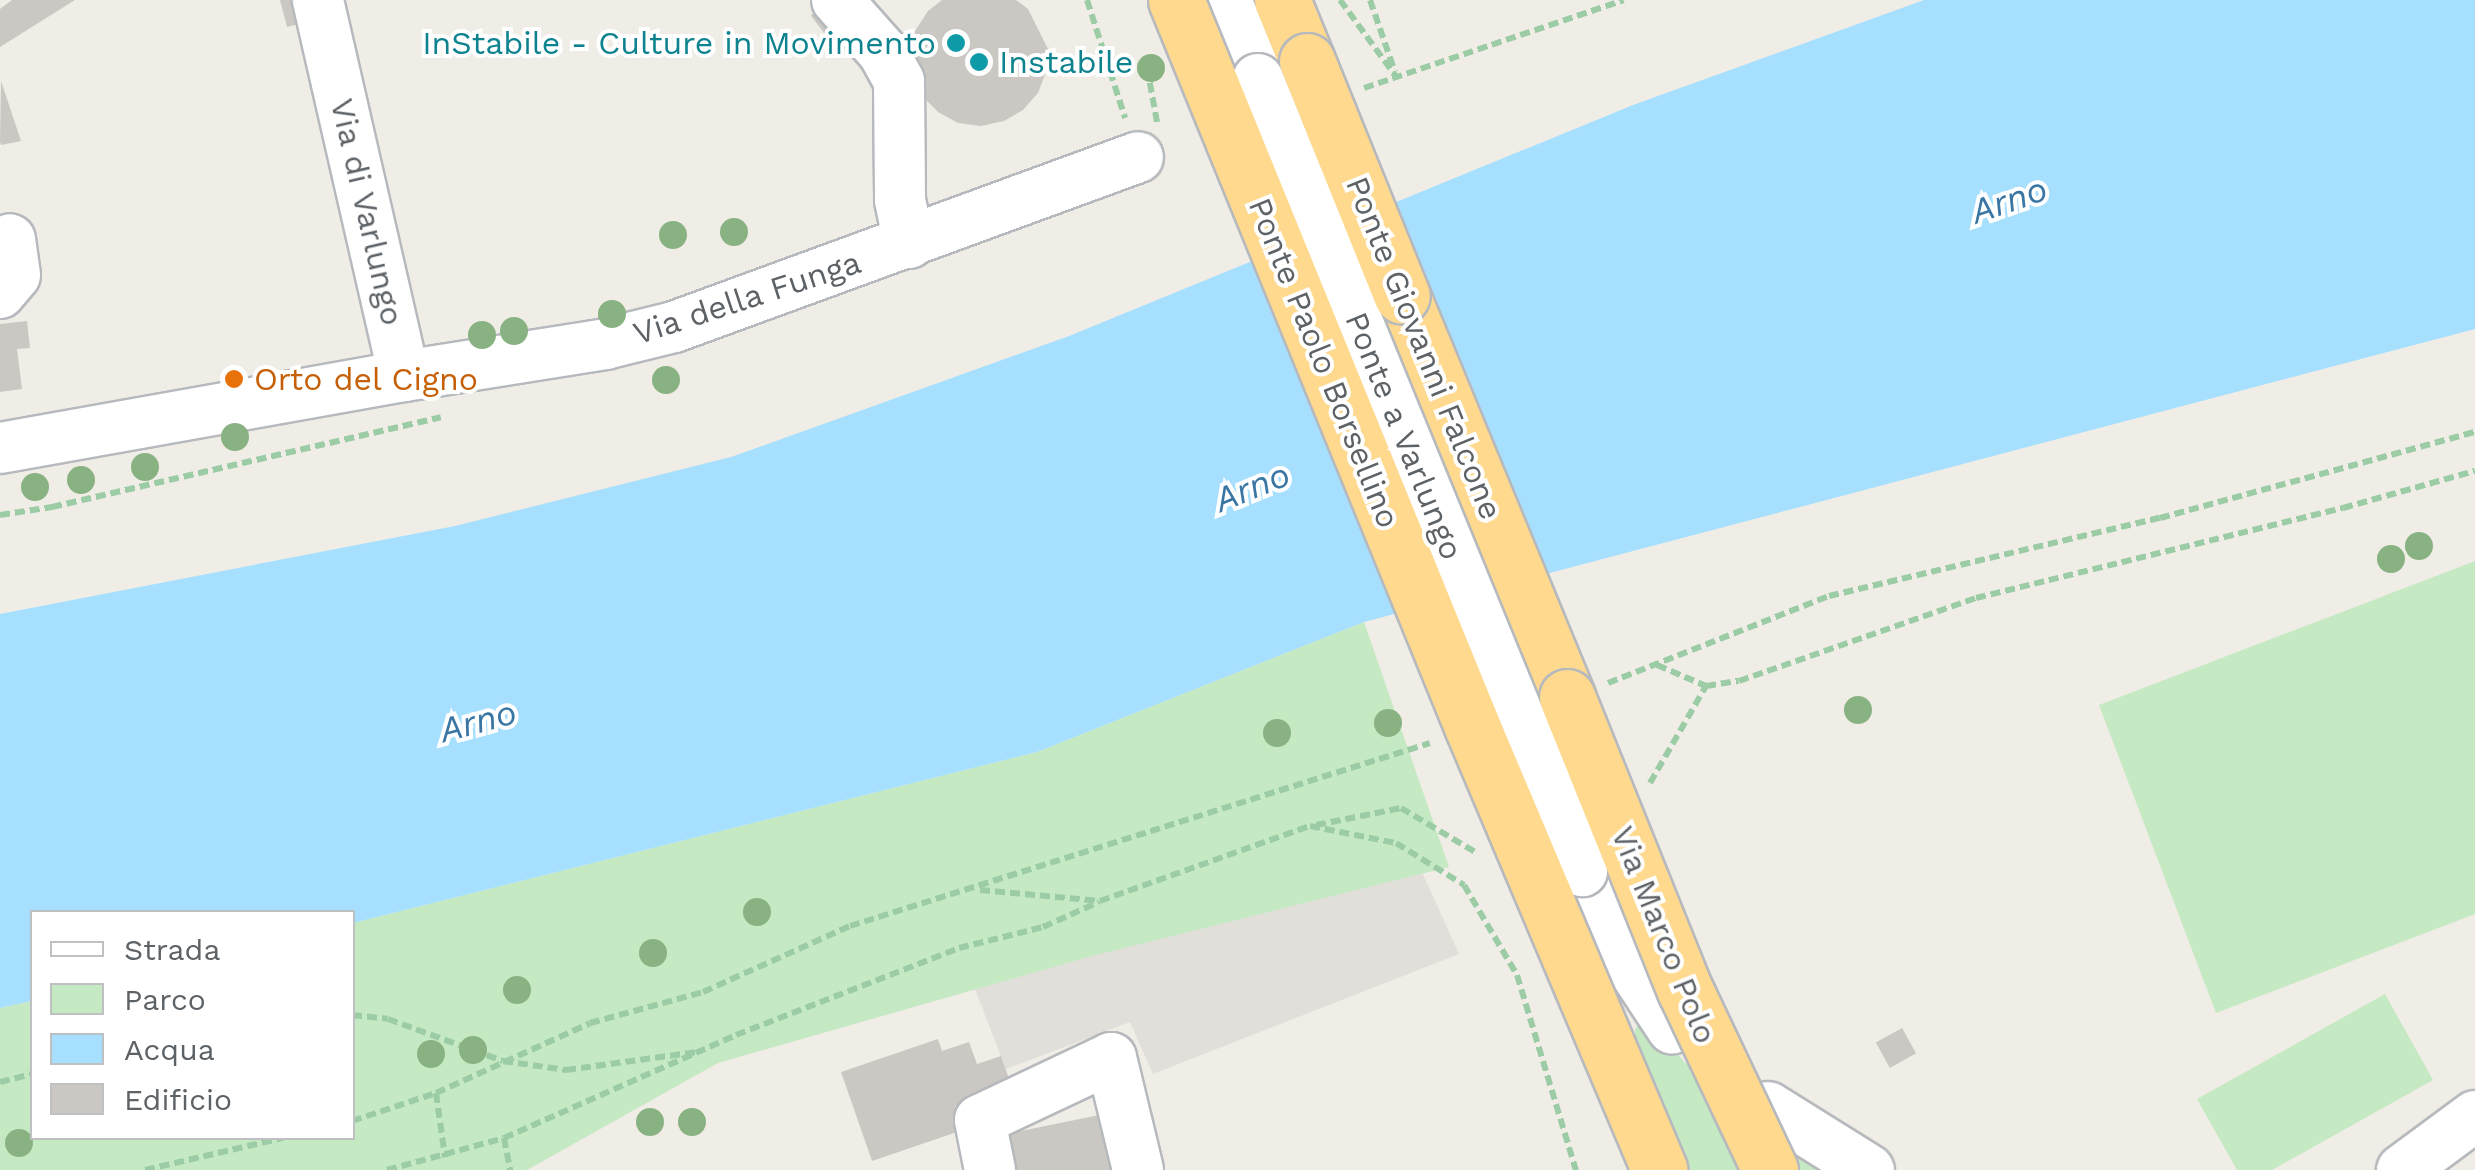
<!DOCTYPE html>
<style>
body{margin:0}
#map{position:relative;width:2475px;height:1170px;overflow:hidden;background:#f0ede6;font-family:"Work Sans",sans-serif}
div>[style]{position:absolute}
.industrial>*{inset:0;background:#e1dfda}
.green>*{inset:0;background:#c5e9c2}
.water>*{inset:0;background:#a7e0ff}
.building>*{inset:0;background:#cbc8c3;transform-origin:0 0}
.path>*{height:6px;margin-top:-3px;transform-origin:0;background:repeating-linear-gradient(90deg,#9bcca5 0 10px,transparent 0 15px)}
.roads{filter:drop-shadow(2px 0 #b6b9bd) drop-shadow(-2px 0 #b6b9bd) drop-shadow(0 2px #b6b9bd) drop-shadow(0 -2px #b6b9bd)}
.minor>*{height:50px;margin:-25px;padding:0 25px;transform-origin:25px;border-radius:25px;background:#fff}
.highway>*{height:55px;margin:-27.5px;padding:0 27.5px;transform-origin:27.5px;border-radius:27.5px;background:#ffd98e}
.bridges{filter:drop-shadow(2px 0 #b6b9bd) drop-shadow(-2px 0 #b6b9bd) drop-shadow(0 2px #b6b9bd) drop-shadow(0 -2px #b6b9bd)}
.minor-bridge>*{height:50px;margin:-25px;padding:0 25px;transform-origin:25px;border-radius:25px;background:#fff}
.highway-bridge>*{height:55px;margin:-27.5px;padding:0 27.5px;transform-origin:27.5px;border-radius:27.5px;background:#ffd98e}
.trees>*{width:28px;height:28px;margin:-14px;border-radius:50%;background:#88b282}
.dots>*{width:28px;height:28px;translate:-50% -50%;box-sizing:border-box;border:5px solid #fff;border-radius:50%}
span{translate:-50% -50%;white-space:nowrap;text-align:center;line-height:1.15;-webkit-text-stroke:8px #fff;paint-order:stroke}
.culture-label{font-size:32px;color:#0d838f}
.right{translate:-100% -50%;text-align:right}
.left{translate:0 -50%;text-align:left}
.street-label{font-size:32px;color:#5d6267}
.food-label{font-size:32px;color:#c56008}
.water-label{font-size:35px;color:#3a76a4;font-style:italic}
.legend{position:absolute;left:30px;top:910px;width:325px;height:230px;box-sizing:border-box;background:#fff;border:2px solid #bec0c2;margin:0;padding:12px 18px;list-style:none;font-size:30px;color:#5d6267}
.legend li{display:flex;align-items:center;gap:20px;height:50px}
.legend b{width:50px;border:2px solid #bec0c2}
</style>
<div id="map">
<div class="industrial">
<i style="clip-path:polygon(1414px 854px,1459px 954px,1153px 1074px,1130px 1022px,1006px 1069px,959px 948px)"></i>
</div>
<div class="green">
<i style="clip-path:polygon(2475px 561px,2475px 914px,2216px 1013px,2099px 705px)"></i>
<i style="clip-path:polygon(1364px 622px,1449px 867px,1092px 956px,718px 1063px,527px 1170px,0 1170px,0 1008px,32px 1001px,32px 1138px,352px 1138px,353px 923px,1037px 752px)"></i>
<i style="clip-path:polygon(2385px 994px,2433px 1080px,2272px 1170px,2237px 1170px,2197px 1099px)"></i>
<i style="clip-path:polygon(1640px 1023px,1660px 1030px,1684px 1062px,1844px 1170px,1641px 1170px,1635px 1029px)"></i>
</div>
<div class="water">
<i style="clip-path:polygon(1924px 0,2475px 0,2475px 329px,1364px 622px,1037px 752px,353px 923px,352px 912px,32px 912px,32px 1001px,0 1008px,0 614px,455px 526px,731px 457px,1069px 336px,1633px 105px)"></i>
</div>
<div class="building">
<i style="clip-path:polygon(12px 0,75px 0,0 47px,0 9px)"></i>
<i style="clip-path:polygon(280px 0,305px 0,310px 21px,287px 27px)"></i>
<i style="clip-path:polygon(942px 0,1016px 0,1028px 9px,1048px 49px,1046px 72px,1038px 93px,1023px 110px,1004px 121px,981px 126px,958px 123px,938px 112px,922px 96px,910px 53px,915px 31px,928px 11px)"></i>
<i style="left:826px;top:4px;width:46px;height:19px;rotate:53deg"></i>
<i style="clip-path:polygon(1px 81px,21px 141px,1px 145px,0 142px)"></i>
<i style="clip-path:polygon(27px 321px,30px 348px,17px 349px,22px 389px,0 392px,0 324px)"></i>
<i style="left:1902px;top:1028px;width:29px;height:30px;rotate:61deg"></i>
<i style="clip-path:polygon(938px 1039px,942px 1051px,969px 1042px,977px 1064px,1001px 1056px,1012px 1087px,955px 1106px,963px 1130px,872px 1161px,841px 1072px)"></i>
<i style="clip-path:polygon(1109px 1113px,1120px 1170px,1013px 1170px,1006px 1134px)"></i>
</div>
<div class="path">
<i style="left:1087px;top:0;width:124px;rotate:72.1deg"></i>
<i style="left:1340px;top:0;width:97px;rotate:53.8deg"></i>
<i style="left:1370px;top:0;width:76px;rotate:70.9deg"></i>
<i style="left:1364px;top:88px;width:274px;rotate:-18.7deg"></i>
<i style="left:1157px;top:122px;width:45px;rotate:-100.3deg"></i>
<i style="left:1149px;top:78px;width:13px;rotate:-39deg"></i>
<i style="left:0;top:515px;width:53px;rotate:-8.7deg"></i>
<i style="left:52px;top:507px;width:399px;rotate:-13deg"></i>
<i style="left:1657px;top:665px;width:53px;rotate:23.2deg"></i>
<i style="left:1608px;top:683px;width:238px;rotate:-21.5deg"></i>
<i style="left:1829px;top:596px;width:340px;rotate:-13.3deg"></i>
<i style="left:2160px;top:518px;width:327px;rotate:-15.3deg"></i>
<i style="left:1650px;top:783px;width:112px;rotate:-60deg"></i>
<i style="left:1706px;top:686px;width:33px;rotate:-9deg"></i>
<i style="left:1739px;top:681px;width:251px;rotate:-19.3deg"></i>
<i style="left:1976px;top:598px;width:378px;rotate:-13.8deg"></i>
<i style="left:2343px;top:508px;width:137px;rotate:-15.7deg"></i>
<i style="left:1316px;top:825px;width:87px;rotate:-11.3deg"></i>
<i style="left:1401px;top:808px;width:86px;rotate:30.7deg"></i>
<i style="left:980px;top:890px;width:121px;rotate:5.2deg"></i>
<i style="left:1100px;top:901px;width:223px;rotate:-19.7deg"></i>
<i style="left:1310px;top:826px;width:88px;rotate:11.2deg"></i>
<i style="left:1396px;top:843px;width:80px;rotate:31.7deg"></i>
<i style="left:1464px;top:885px;width:104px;rotate:59.5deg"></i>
<i style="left:1517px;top:975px;width:204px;rotate:73.2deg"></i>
<i style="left:352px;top:1015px;width:36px;rotate:6deg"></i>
<i style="left:388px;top:1019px;width:122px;rotate:20.1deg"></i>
<i style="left:503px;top:1061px;width:64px;rotate:8.1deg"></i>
<i style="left:566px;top:1070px;width:132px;rotate:-7.8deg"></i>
<i style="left:0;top:1082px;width:33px;rotate:-14deg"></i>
<i style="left:436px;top:1093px;width:65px;rotate:82deg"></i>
<i style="left:352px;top:1121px;width:89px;rotate:-18.4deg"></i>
<i style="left:436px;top:1093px;width:169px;rotate:-24.4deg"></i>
<i style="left:590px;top:1023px;width:117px;rotate:-15.3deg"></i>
<i style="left:703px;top:992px;width:161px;rotate:-24.2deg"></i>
<i style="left:850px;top:926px;width:608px;rotate:-17.51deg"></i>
<i style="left:504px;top:1138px;width:33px;rotate:79deg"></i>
<i style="left:145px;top:1170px;width:142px;rotate:-13.1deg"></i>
<i style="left:387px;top:1170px;width:121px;rotate:-15.3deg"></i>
<i style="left:504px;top:1138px;width:254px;rotate:-23.9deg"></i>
<i style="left:736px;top:1035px;width:239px;rotate:-21.3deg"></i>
<i style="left:959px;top:948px;width:87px;rotate:-14deg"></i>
<i style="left:1043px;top:927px;width:61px;rotate:-24.1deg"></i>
</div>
<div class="roads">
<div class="minor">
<i style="left:837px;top:0;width:69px;rotate:48.5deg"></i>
<i style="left:883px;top:52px;width:33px;rotate:61deg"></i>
<i style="left:899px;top:81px;width:119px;rotate:89.5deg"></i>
<i style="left:900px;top:200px;width:44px;rotate:78.2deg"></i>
<i style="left:1226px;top:0;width:85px;rotate:67.9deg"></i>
<i style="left:0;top:293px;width:23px;rotate:-50deg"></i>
<i style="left:15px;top:275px;width:36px;rotate:-98deg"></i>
<i style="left:404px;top:376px;width:204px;rotate:-9deg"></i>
<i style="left:605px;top:344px;width:71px;rotate:-13.8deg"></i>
<i style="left:674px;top:327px;width:494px;rotate:-20.1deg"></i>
<i style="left:0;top:448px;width:410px;rotate:-10.1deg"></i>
<i style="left:404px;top:376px;width:386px;rotate:-102.9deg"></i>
<i style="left:1582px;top:871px;width:118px;rotate:62.1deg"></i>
<i style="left:1637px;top:975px;width:64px;rotate:56.6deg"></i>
<i style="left:1768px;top:1107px;width:119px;rotate:32deg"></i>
<i style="left:990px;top:1170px;width:51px;rotate:-101.3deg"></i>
<i style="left:980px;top:1120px;width:145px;rotate:-25.3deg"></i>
<i style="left:1111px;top:1058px;width:115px;rotate:76.4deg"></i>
<i style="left:2402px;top:1170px;width:91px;rotate:-36.5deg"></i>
</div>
<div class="highway">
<i style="left:1282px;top:0;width:66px;rotate:67.7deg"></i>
<i style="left:1402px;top:296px;width:434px;rotate:67.6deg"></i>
</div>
</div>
<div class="bridges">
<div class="minor-bridge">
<i style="left:1258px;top:79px;width:856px;rotate:67.75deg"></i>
</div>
<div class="highway-bridge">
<i style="left:1176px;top:0;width:784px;rotate:67.82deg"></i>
<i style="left:1472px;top:726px;width:482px;rotate:67.1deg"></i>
<i style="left:1307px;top:61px;width:253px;rotate:68deg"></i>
<i style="left:1567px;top:697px;width:316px;rotate:68.1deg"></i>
<i style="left:1685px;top:990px;width:199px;rotate:64.7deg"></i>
</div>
</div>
<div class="trees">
<i style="left:1151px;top:68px"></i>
<i style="left:734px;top:232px"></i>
<i style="left:673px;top:235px"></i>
<i style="left:612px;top:314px"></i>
<i style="left:514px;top:331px"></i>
<i style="left:482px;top:335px"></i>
<i style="left:666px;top:380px"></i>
<i style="left:235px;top:437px"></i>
<i style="left:145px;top:467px"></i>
<i style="left:81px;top:480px"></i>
<i style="left:35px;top:487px"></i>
<i style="left:2419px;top:546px"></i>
<i style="left:2391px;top:559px"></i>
<i style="left:1858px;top:710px"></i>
<i style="left:1388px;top:723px"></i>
<i style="left:1277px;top:733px"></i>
<i style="left:757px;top:912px"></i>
<i style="left:653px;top:953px"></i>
<i style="left:517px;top:990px"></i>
<i style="left:473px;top:1050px"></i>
<i style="left:431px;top:1054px"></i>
<i style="left:650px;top:1122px"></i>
<i style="left:692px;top:1122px"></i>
<i style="left:19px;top:1143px"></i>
</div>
<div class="dots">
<i style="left:956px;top:43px;background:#0f9aa8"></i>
<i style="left:979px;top:62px;background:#0f9aa8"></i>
<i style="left:234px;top:379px;background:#e8710a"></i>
</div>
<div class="culture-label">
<span class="right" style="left:936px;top:43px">InStabile - Culture in Movimento</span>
<span class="left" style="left:999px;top:62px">Instabile</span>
</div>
<div class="street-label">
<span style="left:367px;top:212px;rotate:77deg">Via di Varlungo</span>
<span style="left:747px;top:298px;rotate:-18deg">Via della Funga</span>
<span style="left:1424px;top:348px;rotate:68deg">Ponte Giovanni Falcone</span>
<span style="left:1324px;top:363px;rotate:68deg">Ponte Paolo Borsellino</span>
<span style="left:1404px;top:436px;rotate:68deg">Ponte a Varlungo</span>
<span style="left:1664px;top:935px;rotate:68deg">Via Marco Polo</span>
</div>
<div class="food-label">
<span class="left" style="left:254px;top:379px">Orto del Cigno</span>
</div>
<div class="water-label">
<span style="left:2009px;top:200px;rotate:-19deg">Arno</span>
<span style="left:1252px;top:487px;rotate:-22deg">Arno</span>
<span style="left:478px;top:721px;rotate:-15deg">Arno</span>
</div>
<ul class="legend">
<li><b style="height:12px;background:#fff"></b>Strada</li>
<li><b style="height:28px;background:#c5e9c2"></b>Parco</li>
<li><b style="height:28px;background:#a7e0ff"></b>Acqua</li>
<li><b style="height:28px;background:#cbc8c3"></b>Edificio</li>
</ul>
</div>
